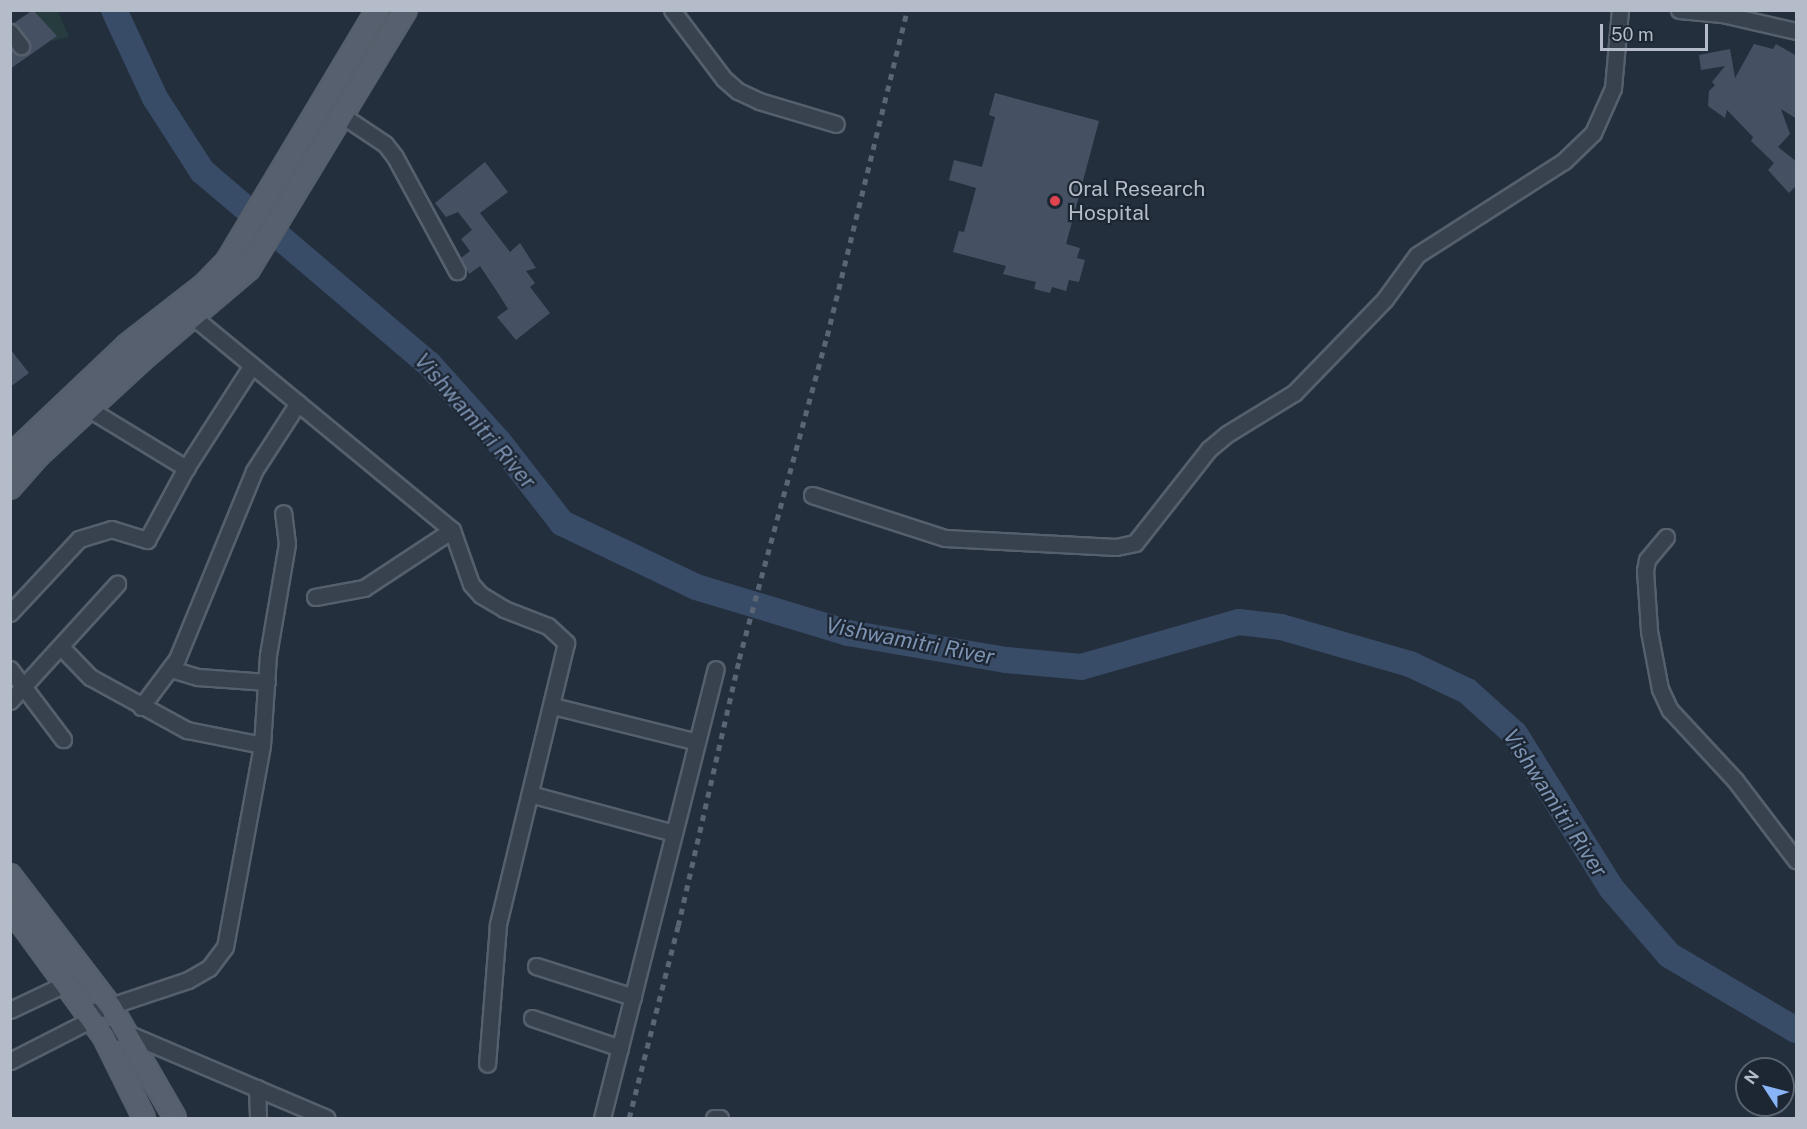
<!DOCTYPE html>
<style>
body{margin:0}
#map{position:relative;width:1807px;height:1129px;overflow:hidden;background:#242f3e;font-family:"Public Sans",sans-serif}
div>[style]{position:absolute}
.green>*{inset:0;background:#263c3f}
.river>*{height:26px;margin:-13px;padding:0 13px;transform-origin:13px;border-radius:13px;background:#394c67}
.building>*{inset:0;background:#455162}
.roads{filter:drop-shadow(2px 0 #565f6c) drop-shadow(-2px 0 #565f6c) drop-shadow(0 2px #565f6c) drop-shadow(0 -2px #565f6c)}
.minor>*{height:15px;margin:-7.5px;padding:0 7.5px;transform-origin:7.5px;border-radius:7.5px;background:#38414e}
.major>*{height:20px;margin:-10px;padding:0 10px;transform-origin:10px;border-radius:10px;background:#56606e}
.rail>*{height:4.5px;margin-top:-2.25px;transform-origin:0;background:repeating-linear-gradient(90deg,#5a6575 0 6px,transparent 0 12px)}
.dots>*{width:16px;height:16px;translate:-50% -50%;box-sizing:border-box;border:3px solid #1d2633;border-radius:50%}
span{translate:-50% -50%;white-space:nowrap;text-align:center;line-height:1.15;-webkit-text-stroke:4.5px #1d2633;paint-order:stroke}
.poi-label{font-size:21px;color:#b4bcc9}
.left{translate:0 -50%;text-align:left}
.water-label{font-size:22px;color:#7c92b1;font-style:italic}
.frame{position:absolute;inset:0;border:12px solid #b4bcc9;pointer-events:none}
.north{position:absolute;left:1735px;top:1057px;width:60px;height:60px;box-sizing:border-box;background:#1d2633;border:2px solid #59626f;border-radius:50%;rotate:306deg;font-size:16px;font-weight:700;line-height:24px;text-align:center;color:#b4bcc9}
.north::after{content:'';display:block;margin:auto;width:21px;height:27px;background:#8ab4f8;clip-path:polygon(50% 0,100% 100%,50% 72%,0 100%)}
.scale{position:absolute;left:1600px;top:24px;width:108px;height:27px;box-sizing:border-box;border:3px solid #b4bcc9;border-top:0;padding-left:8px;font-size:18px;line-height:21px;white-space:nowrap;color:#b4bcc9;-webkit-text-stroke:4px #1d2633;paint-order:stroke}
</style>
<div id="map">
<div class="green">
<i style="clip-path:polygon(32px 11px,58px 11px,69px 37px,53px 41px)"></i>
</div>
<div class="river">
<i style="left:114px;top:10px;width:97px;rotate:65deg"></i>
<i style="left:155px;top:98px;width:87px;rotate:57.2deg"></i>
<i style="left:202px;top:171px;width:298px;rotate:40.4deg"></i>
<i style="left:429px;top:364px;width:105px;rotate:48.1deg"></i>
<i style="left:499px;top:442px;width:103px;rotate:52.1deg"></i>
<i style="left:562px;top:523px;width:148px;rotate:25.5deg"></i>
<i style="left:696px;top:587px;width:159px;rotate:16.8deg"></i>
<i style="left:848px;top:633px;width:160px;rotate:9.7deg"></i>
<i style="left:1006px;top:660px;width:75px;rotate:5.3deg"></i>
<i style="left:1081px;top:667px;width:164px;rotate:-15.9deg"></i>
<i style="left:1239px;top:622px;width:42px;rotate:6.8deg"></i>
<i style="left:1281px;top:627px;width:134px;rotate:16deg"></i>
<i style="left:1410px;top:664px;width:63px;rotate:25.3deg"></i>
<i style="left:1467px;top:691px;width:64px;rotate:41.9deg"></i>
<i style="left:1515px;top:734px;width:183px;rotate:58deg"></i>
<i style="left:1612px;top:889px;width:87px;rotate:49.2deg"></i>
<i style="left:1669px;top:955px;width:147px;rotate:30.6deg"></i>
</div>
<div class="building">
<i style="clip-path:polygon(33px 10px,57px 36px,10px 69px,10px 48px,23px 56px,31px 45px,14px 23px)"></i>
<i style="clip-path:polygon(1754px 44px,1773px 49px,1776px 44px,1797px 56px,1797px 119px,1781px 109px,1790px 134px,1778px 147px,1797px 162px,1797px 185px,1789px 193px,1768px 170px,1774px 163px,1751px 141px,1753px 137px,1727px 110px,1725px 118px,1708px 106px,1709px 91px,1715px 85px,1712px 82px,1725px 66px,1701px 70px,1699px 55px,1730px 49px,1735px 78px)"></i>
<i style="clip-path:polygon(995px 93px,1099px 121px,1066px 244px,1080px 248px,1077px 258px,1085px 260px,1079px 282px,1069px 280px,1066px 291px,1052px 287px,1050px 293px,1034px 289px,1036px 282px,1003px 274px,1006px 266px,953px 252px,959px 231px,964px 232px,976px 188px,949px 180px,954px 160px,982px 167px,995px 117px,989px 115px)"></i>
<i style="clip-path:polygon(485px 162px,508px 192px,480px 213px,510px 252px,520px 243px,536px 268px,526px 271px,535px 283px,530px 287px,550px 313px,516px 340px,497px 317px,508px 309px,496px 290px,480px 266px,469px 274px,461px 258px,470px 251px,461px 239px,472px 230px,458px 212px,446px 217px,435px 203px)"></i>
<i style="clip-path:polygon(10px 349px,29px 373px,10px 387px)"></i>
</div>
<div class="roads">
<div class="minor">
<i style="left:672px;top:10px;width:86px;rotate:53deg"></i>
<i style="left:724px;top:79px;width:18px;rotate:41deg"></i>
<i style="left:738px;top:91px;width:23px;rotate:25deg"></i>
<i style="left:759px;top:101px;width:80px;rotate:16.6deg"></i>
<i style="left:1679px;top:10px;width:43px;rotate:5.3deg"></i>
<i style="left:1722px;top:14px;width:76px;rotate:12.9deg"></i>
<i style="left:10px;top:32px;width:18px;rotate:52deg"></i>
<i style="left:343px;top:116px;width:50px;rotate:33.7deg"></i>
<i style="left:385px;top:144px;width:16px;rotate:52deg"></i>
<i style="left:395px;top:157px;width:130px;rotate:61.5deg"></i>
<i style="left:185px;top:310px;width:346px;rotate:39.5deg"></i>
<i style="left:452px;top:530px;width:57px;rotate:70.6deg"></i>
<i style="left:471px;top:584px;width:15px;rotate:48deg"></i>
<i style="left:481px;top:595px;width:27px;rotate:31deg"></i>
<i style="left:504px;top:609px;width:47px;rotate:21.1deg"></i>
<i style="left:548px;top:626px;width:25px;rotate:43deg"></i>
<i style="left:566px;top:643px;width:290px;rotate:103.6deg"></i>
<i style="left:498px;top:925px;width:139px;rotate:94.5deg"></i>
<i style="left:89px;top:409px;width:114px;rotate:31.3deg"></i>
<i style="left:812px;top:495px;width:140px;rotate:17.9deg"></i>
<i style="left:945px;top:538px;width:171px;rotate:3deg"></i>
<i style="left:1116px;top:547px;width:19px;rotate:-12deg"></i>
<i style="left:1135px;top:543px;width:120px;rotate:-51.8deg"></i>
<i style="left:1209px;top:449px;width:23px;rotate:-40deg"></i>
<i style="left:1227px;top:434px;width:79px;rotate:-31.5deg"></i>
<i style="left:1294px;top:393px;width:131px;rotate:-45.9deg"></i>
<i style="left:1385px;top:299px;width:54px;rotate:-54deg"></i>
<i style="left:1417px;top:255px;width:174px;rotate:-32.6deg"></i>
<i style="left:1564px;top:161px;width:40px;rotate:-44deg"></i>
<i style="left:1593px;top:133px;width:49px;rotate:-66deg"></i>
<i style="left:1613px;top:88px;width:78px;rotate:-84.9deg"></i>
<i style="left:1666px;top:537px;width:30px;rotate:130deg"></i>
<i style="left:1647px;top:560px;width:10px;rotate:101deg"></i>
<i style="left:1645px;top:570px;width:61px;rotate:86.2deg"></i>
<i style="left:1649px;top:631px;width:59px;rotate:79.3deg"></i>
<i style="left:1660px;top:689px;width:23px;rotate:65deg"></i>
<i style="left:1670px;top:710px;width:96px;rotate:47.1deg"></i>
<i style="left:1735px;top:780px;width:101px;rotate:52.7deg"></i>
<i style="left:315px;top:597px;width:50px;rotate:-10.4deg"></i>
<i style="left:364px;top:588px;width:105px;rotate:-33.4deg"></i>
<i style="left:10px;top:613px;width:101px;rotate:-47deg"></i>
<i style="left:79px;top:539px;width:34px;rotate:-17deg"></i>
<i style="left:111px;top:529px;width:38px;rotate:17deg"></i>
<i style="left:147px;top:540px;width:82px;rotate:-61.6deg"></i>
<i style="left:186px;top:468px;width:122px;rotate:-57.3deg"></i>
<i style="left:61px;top:647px;width:42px;rotate:46deg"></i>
<i style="left:90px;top:677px;width:111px;rotate:28.7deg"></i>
<i style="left:187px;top:730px;width:76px;rotate:11.3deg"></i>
<i style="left:10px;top:669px;width:88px;rotate:52.9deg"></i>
<i style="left:171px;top:669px;width:28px;rotate:17deg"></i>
<i style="left:198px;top:677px;width:69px;rotate:4.1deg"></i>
<i style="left:10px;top:701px;width:159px;rotate:-47.6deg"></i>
<i style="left:553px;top:706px;width:148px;rotate:14deg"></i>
<i style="left:141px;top:707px;width:60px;rotate:-53.1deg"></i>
<i style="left:177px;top:659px;width:203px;rotate:-67.7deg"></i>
<i style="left:254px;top:471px;width:81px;rotate:-57.1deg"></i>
<i style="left:530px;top:794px;width:149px;rotate:15.2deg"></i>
<i style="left:536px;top:966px;width:102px;rotate:17.7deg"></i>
<i style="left:10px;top:1010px;width:63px;rotate:-25.3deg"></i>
<i style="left:89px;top:1013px;width:104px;rotate:-18.4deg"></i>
<i style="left:188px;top:980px;width:24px;rotate:-30deg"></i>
<i style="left:209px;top:968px;width:26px;rotate:-53deg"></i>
<i style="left:225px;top:947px;width:205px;rotate:-79.6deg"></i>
<i style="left:262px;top:745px;width:90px;rotate:-86.2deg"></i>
<i style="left:268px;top:655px;width:113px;rotate:-80.3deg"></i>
<i style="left:287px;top:544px;width:31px;rotate:-97deg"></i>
<i style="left:532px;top:1018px;width:93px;rotate:18.8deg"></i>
<i style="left:102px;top:1034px;width:22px;rotate:-5deg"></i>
<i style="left:124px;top:1032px;width:220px;rotate:23deg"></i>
<i style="left:10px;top:1061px;width:92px;rotate:-27.1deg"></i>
<i style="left:257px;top:1088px;width:30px;rotate:88deg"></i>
<i style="left:602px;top:1118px;width:463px;rotate:-75.8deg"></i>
<i style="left:714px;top:1118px;width:6px"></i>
</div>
<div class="major">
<i style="left:10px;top:456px;width:161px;rotate:-43.5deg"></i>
<i style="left:127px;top:345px;width:99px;rotate:-38deg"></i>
<i style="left:205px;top:284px;width:32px;rotate:-46deg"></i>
<i style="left:227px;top:261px;width:292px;rotate:-59.1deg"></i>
<i style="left:10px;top:488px;width:44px;rotate:-48.7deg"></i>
<i style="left:39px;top:455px;width:140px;rotate:-42.7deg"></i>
<i style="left:142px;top:360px;width:140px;rotate:-40.4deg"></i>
<i style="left:249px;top:269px;width:303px;rotate:-58.8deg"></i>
<i style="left:10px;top:875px;width:166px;rotate:52.6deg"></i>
<i style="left:111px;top:1007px;width:128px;rotate:60deg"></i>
<i style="left:10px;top:908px;width:160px;rotate:53.9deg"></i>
<i style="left:104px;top:1037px;width:90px;rotate:63.7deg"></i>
</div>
</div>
<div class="rail">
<i style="left:629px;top:1118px;width:198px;rotate:-75.7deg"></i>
<i style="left:678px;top:926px;width:274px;rotate:-77.1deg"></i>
<i style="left:739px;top:659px;width:335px;rotate:-74.8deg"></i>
<i style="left:827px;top:336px;width:336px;rotate:-76.2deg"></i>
</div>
<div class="dots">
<i style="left:1055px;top:201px;background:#e0444e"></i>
</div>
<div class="poi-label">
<span class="left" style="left:1068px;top:201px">Oral Research<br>Hospital</span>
</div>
<div class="water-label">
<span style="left:475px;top:421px;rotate:49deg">Vishwamitri River</span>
<span style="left:910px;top:641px;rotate:11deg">Vishwamitri River</span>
<span style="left:1555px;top:803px;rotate:57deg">Vishwamitri River</span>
</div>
<div class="frame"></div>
<div class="north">N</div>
<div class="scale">50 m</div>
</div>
